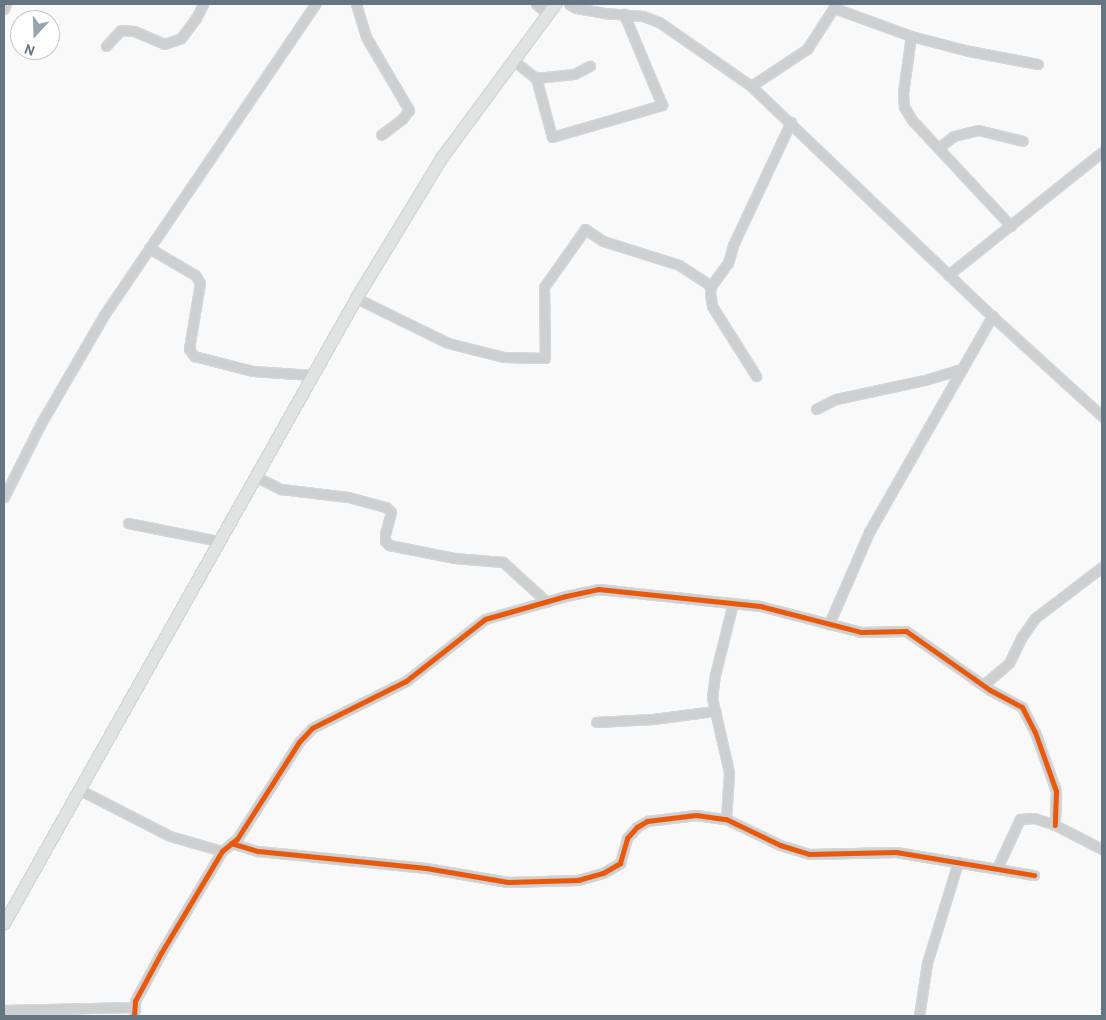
<!DOCTYPE html>
<style>
body{margin:0}
#map{position:relative;width:1106px;height:1020px;overflow:hidden;background:#f9f9f9;font-family:Overpass,sans-serif}
div>[style]{position:absolute}
.roads{filter:drop-shadow(1px 0 #d5d6d7) drop-shadow(-1px 0 #d5d6d7) drop-shadow(0 1px #d5d6d7) drop-shadow(0 -1px #d5d6d7)}
.minor>*{height:9px;margin:-4.5px;padding:0 4.5px;transform-origin:4.5px;border-radius:4.5px;background:#cecfd0}
.major>*{height:11px;margin:-5.5px;padding:0 5.5px;transform-origin:5.5px;border-radius:5.5px;background:#e1e2e2}
.cycleway>*{height:5px;margin:-2.5px;padding:0 2.5px;transform-origin:2.5px;border-radius:2.5px;background:#e8590c}
span{translate:-50% -50%;white-space:nowrap;text-align:center;line-height:1.15;-webkit-text-stroke:5px #fff;paint-order:stroke}
.frame{position:absolute;inset:0;border:5px solid #657683;pointer-events:none}
.north{position:absolute;left:10px;top:10px;width:50px;height:50px;box-sizing:border-box;background:#fff;border:1px solid #c1c8cd;border-radius:50%;rotate:200deg;font-size:14px;font-weight:700;line-height:20px;text-align:center;color:#657683}
.north::after{content:'';display:block;margin:auto;width:18px;height:22px;background:#99a4ac;clip-path:polygon(50% 0,100% 100%,50% 72%,0 100%)}
</style>
<div id="map">
<div class="roads">
<div class="minor">
<i style="left:356px;top:4px;width:34px;rotate:73deg"></i>
<i style="left:366px;top:37px;width:85px;rotate:59.5deg"></i>
<i style="left:409px;top:110px;width:11px;rotate:128deg"></i>
<i style="left:402px;top:119px;width:26px;rotate:143deg"></i>
<i style="left:536px;top:4px;width:16px;rotate:40deg"></i>
<i style="left:569px;top:4px;width:8px;rotate:30deg"></i>
<i style="left:576px;top:8px;width:27px;rotate:10deg"></i>
<i style="left:603px;top:13px;width:40px;rotate:4.3deg"></i>
<i style="left:643px;top:16px;width:17px;rotate:21deg"></i>
<i style="left:659px;top:22px;width:112px;rotate:34.8deg"></i>
<i style="left:751px;top:86px;width:333px;rotate:43.7deg"></i>
<i style="left:992px;top:316px;width:149px;rotate:42.3deg"></i>
<i style="left:834px;top:8px;width:82px;rotate:20deg"></i>
<i style="left:911px;top:36px;width:60px;rotate:14.5deg"></i>
<i style="left:969px;top:51px;width:70px;rotate:10.7deg"></i>
<i style="left:4px;top:9px;width:5px;rotate:-68deg"></i>
<i style="left:911px;top:36px;width:58px;rotate:98deg"></i>
<i style="left:903px;top:93px;width:14px;rotate:86deg"></i>
<i style="left:904px;top:107px;width:15px;rotate:58deg"></i>
<i style="left:912px;top:120px;width:145px;rotate:47deg"></i>
<i style="left:106px;top:46px;width:22px;rotate:-47deg"></i>
<i style="left:121px;top:30px;width:13px;rotate:4deg"></i>
<i style="left:134px;top:31px;width:33px;rotate:23deg"></i>
<i style="left:164px;top:44px;width:18px;rotate:-19deg"></i>
<i style="left:181px;top:38px;width:25px;rotate:-53deg"></i>
<i style="left:196px;top:18px;width:16px;rotate:-63deg"></i>
<i style="left:514px;top:61px;width:28px;rotate:38deg"></i>
<i style="left:536px;top:78px;width:61px;rotate:74.8deg"></i>
<i style="left:552px;top:137px;width:115px;rotate:-16.2deg"></i>
<i style="left:662px;top:105px;width:99px;rotate:-112.7deg"></i>
<i style="left:536px;top:78px;width:38px;rotate:-6deg"></i>
<i style="left:574px;top:74px;width:18px;rotate:-27deg"></i>
<i style="left:751px;top:86px;width:67px;rotate:-33.5deg"></i>
<i style="left:807px;top:49px;width:54px;rotate:-57.2deg"></i>
<i style="left:938px;top:148px;width:20px;rotate:-37deg"></i>
<i style="left:954px;top:136px;width:25px;rotate:-14deg"></i>
<i style="left:978px;top:130px;width:46px;rotate:13.7deg"></i>
<i style="left:149px;top:248px;width:53px;rotate:30.4deg"></i>
<i style="left:195px;top:275px;width:9px;rotate:58deg"></i>
<i style="left:200px;top:283px;width:67px;rotate:99.5deg"></i>
<i style="left:189px;top:349px;width:9px;rotate:54deg"></i>
<i style="left:194px;top:356px;width:61px;rotate:14.3deg"></i>
<i style="left:253px;top:371px;width:59px;rotate:3.9deg"></i>
<i style="left:948px;top:275px;width:197px;rotate:-38.6deg"></i>
<i style="left:711px;top:286px;width:7px;rotate:98deg"></i>
<i style="left:710px;top:293px;width:13px;rotate:81deg"></i>
<i style="left:712px;top:306px;width:83px;rotate:57.8deg"></i>
<i style="left:356px;top:298px;width:102px;rotate:26.1deg"></i>
<i style="left:448px;top:343px;width:58px;rotate:14deg"></i>
<i style="left:504px;top:357px;width:41px;rotate:1.4deg"></i>
<i style="left:545px;top:358px;width:71px;rotate:-90.8deg"></i>
<i style="left:544px;top:287px;width:71px;rotate:-54.7deg"></i>
<i style="left:585px;top:229px;width:22px;rotate:34deg"></i>
<i style="left:603px;top:241px;width:80px;rotate:17.5deg"></i>
<i style="left:679px;top:265px;width:38px;rotate:33deg"></i>
<i style="left:711px;top:286px;width:29px;rotate:-54deg"></i>
<i style="left:728px;top:263px;width:19px;rotate:-74deg"></i>
<i style="left:733px;top:245px;width:136px;rotate:-64.8deg"></i>
<i style="left:816px;top:409px;width:22px;rotate:-27deg"></i>
<i style="left:836px;top:399px;width:91px;rotate:-12.1deg"></i>
<i style="left:925px;top:380px;width:39px;rotate:-17deg"></i>
<i style="left:255px;top:476px;width:29px;rotate:27deg"></i>
<i style="left:281px;top:489px;width:67px;rotate:6.8deg"></i>
<i style="left:348px;top:497px;width:39px;rotate:15deg"></i>
<i style="left:386px;top:507px;width:7px;rotate:45deg"></i>
<i style="left:391px;top:512px;width:23px;rotate:105deg"></i>
<i style="left:385px;top:534px;width:7px;rotate:90deg"></i>
<i style="left:385px;top:541px;width:6px;rotate:45deg"></i>
<i style="left:389px;top:545px;width:66px;rotate:11.3deg"></i>
<i style="left:454px;top:558px;width:49px;rotate:4.7deg"></i>
<i style="left:503px;top:562px;width:59px;rotate:42.3deg"></i>
<i style="left:4px;top:497px;width:80px;rotate:-63.4deg"></i>
<i style="left:40px;top:425px;width:127px;rotate:-59.8deg"></i>
<i style="left:104px;top:315px;width:376px;rotate:-55.8deg"></i>
<i style="left:128px;top:523px;width:93px;rotate:11.2deg"></i>
<i style="left:829px;top:624px;width:100px;rotate:-66.5deg"></i>
<i style="left:869px;top:532px;width:249px;rotate:-60.3deg"></i>
<i style="left:983px;top:685px;width:34px;rotate:-40deg"></i>
<i style="left:1009px;top:663px;width:28px;rotate:-64deg"></i>
<i style="left:1021px;top:638px;width:24px;rotate:-55deg"></i>
<i style="left:1035px;top:618px;width:84px;rotate:-37.3deg"></i>
<i style="left:596px;top:722px;width:57px;rotate:-3deg"></i>
<i style="left:653px;top:719px;width:63px;rotate:-7.4deg"></i>
<i style="left:80px;top:790px;width:101px;rotate:27.1deg"></i>
<i style="left:170px;top:836px;width:54px;rotate:16.1deg"></i>
<i style="left:726px;top:819px;width:47px;rotate:-86.3deg"></i>
<i style="left:729px;top:772px;width:76px;rotate:-102.9deg"></i>
<i style="left:712px;top:698px;width:23px;rotate:-83deg"></i>
<i style="left:715px;top:675px;width:74px;rotate:-76deg"></i>
<i style="left:231px;top:843px;width:28px;rotate:17deg"></i>
<i style="left:258px;top:851px;width:169px;rotate:5.8deg"></i>
<i style="left:426px;top:868px;width:83px;rotate:9.7deg"></i>
<i style="left:508px;top:882px;width:70px;rotate:-1.6deg"></i>
<i style="left:578px;top:880px;width:26px;rotate:-16deg"></i>
<i style="left:603px;top:873px;width:20px;rotate:-30deg"></i>
<i style="left:620px;top:863px;width:26px;rotate:-74deg"></i>
<i style="left:627px;top:838px;width:15px;rotate:-48deg"></i>
<i style="left:637px;top:827px;width:12px;rotate:-31deg"></i>
<i style="left:647px;top:821px;width:49px;rotate:-7deg"></i>
<i style="left:696px;top:815px;width:30px;rotate:8deg"></i>
<i style="left:726px;top:819px;width:60px;rotate:25.7deg"></i>
<i style="left:780px;top:845px;width:30px;rotate:17deg"></i>
<i style="left:809px;top:854px;width:87px;rotate:-1.3deg"></i>
<i style="left:896px;top:852px;width:140px;rotate:9.5deg"></i>
<i style="left:997px;top:868px;width:54px;rotate:-64.9deg"></i>
<i style="left:1020px;top:819px;width:14px;rotate:-4deg"></i>
<i style="left:1034px;top:818px;width:22px;rotate:18deg"></i>
<i style="left:1055px;top:825px;width:53px;rotate:27.1deg"></i>
<i style="left:4px;top:1010px;width:131px;rotate:-1.3deg"></i>
<i style="left:134px;top:1016px;width:15px;rotate:-86deg"></i>
<i style="left:135px;top:1001px;width:55px;rotate:-61.6deg"></i>
<i style="left:161px;top:953px;width:119px;rotate:-59.1deg"></i>
<i style="left:222px;top:851px;width:19px;rotate:-39deg"></i>
<i style="left:237px;top:839px;width:115px;rotate:-57.4deg"></i>
<i style="left:299px;top:742px;width:19px;rotate:-47deg"></i>
<i style="left:312px;top:728px;width:105px;rotate:-26.6deg"></i>
<i style="left:406px;top:681px;width:100px;rotate:-38.1deg"></i>
<i style="left:485px;top:619px;width:84px;rotate:-15.9deg"></i>
<i style="left:566px;top:596px;width:33px;rotate:-12deg"></i>
<i style="left:598px;top:589px;width:163px;rotate:6deg"></i>
<i style="left:760px;top:606px;width:104px;rotate:14.4deg"></i>
<i style="left:861px;top:632px;width:45px;rotate:-1.3deg"></i>
<i style="left:906px;top:631px;width:103px;rotate:35.1deg"></i>
<i style="left:990px;top:690px;width:36px;rotate:28deg"></i>
<i style="left:1022px;top:707px;width:28px;rotate:63deg"></i>
<i style="left:1035px;top:732px;width:63px;rotate:70.4deg"></i>
<i style="left:1056px;top:791px;width:34px;rotate:92deg"></i>
<i style="left:919px;top:1016px;width:54px;rotate:-81.4deg"></i>
<i style="left:927px;top:963px;width:106px;rotate:-72.9deg"></i>
</div>
<div class="major">
<i style="left:4px;top:923px;width:717px;rotate:-60.61deg"></i>
<i style="left:356px;top:298px;width:164px;rotate:-58.7deg"></i>
<i style="left:441px;top:158px;width:192px;rotate:-53.5deg"></i>
</div>
</div>
<div class="cycleway">
<i style="left:231px;top:843px;width:28px;rotate:17deg"></i>
<i style="left:258px;top:851px;width:169px;rotate:5.8deg"></i>
<i style="left:426px;top:868px;width:83px;rotate:9.7deg"></i>
<i style="left:508px;top:882px;width:70px;rotate:-1.6deg"></i>
<i style="left:578px;top:880px;width:26px;rotate:-16deg"></i>
<i style="left:603px;top:873px;width:20px;rotate:-30deg"></i>
<i style="left:620px;top:863px;width:26px;rotate:-74deg"></i>
<i style="left:627px;top:838px;width:15px;rotate:-48deg"></i>
<i style="left:637px;top:827px;width:12px;rotate:-31deg"></i>
<i style="left:647px;top:821px;width:49px;rotate:-7deg"></i>
<i style="left:696px;top:815px;width:30px;rotate:8deg"></i>
<i style="left:726px;top:819px;width:60px;rotate:25.7deg"></i>
<i style="left:780px;top:845px;width:30px;rotate:17deg"></i>
<i style="left:809px;top:854px;width:87px;rotate:-1.3deg"></i>
<i style="left:896px;top:852px;width:140px;rotate:9.5deg"></i>
<i style="left:134px;top:1016px;width:15px;rotate:-86deg"></i>
<i style="left:135px;top:1001px;width:55px;rotate:-61.6deg"></i>
<i style="left:161px;top:953px;width:119px;rotate:-59.1deg"></i>
<i style="left:222px;top:851px;width:19px;rotate:-39deg"></i>
<i style="left:237px;top:839px;width:115px;rotate:-57.4deg"></i>
<i style="left:299px;top:742px;width:19px;rotate:-47deg"></i>
<i style="left:312px;top:728px;width:105px;rotate:-26.6deg"></i>
<i style="left:406px;top:681px;width:100px;rotate:-38.1deg"></i>
<i style="left:485px;top:619px;width:84px;rotate:-15.9deg"></i>
<i style="left:566px;top:596px;width:33px;rotate:-12deg"></i>
<i style="left:598px;top:589px;width:163px;rotate:6deg"></i>
<i style="left:760px;top:606px;width:104px;rotate:14.4deg"></i>
<i style="left:861px;top:632px;width:45px;rotate:-1.3deg"></i>
<i style="left:906px;top:631px;width:103px;rotate:35.1deg"></i>
<i style="left:990px;top:690px;width:36px;rotate:28deg"></i>
<i style="left:1022px;top:707px;width:28px;rotate:63deg"></i>
<i style="left:1035px;top:732px;width:63px;rotate:70.4deg"></i>
<i style="left:1056px;top:791px;width:34px;rotate:92deg"></i>
</div>
<div class="frame"></div>
<div class="north">N</div>
</div>
